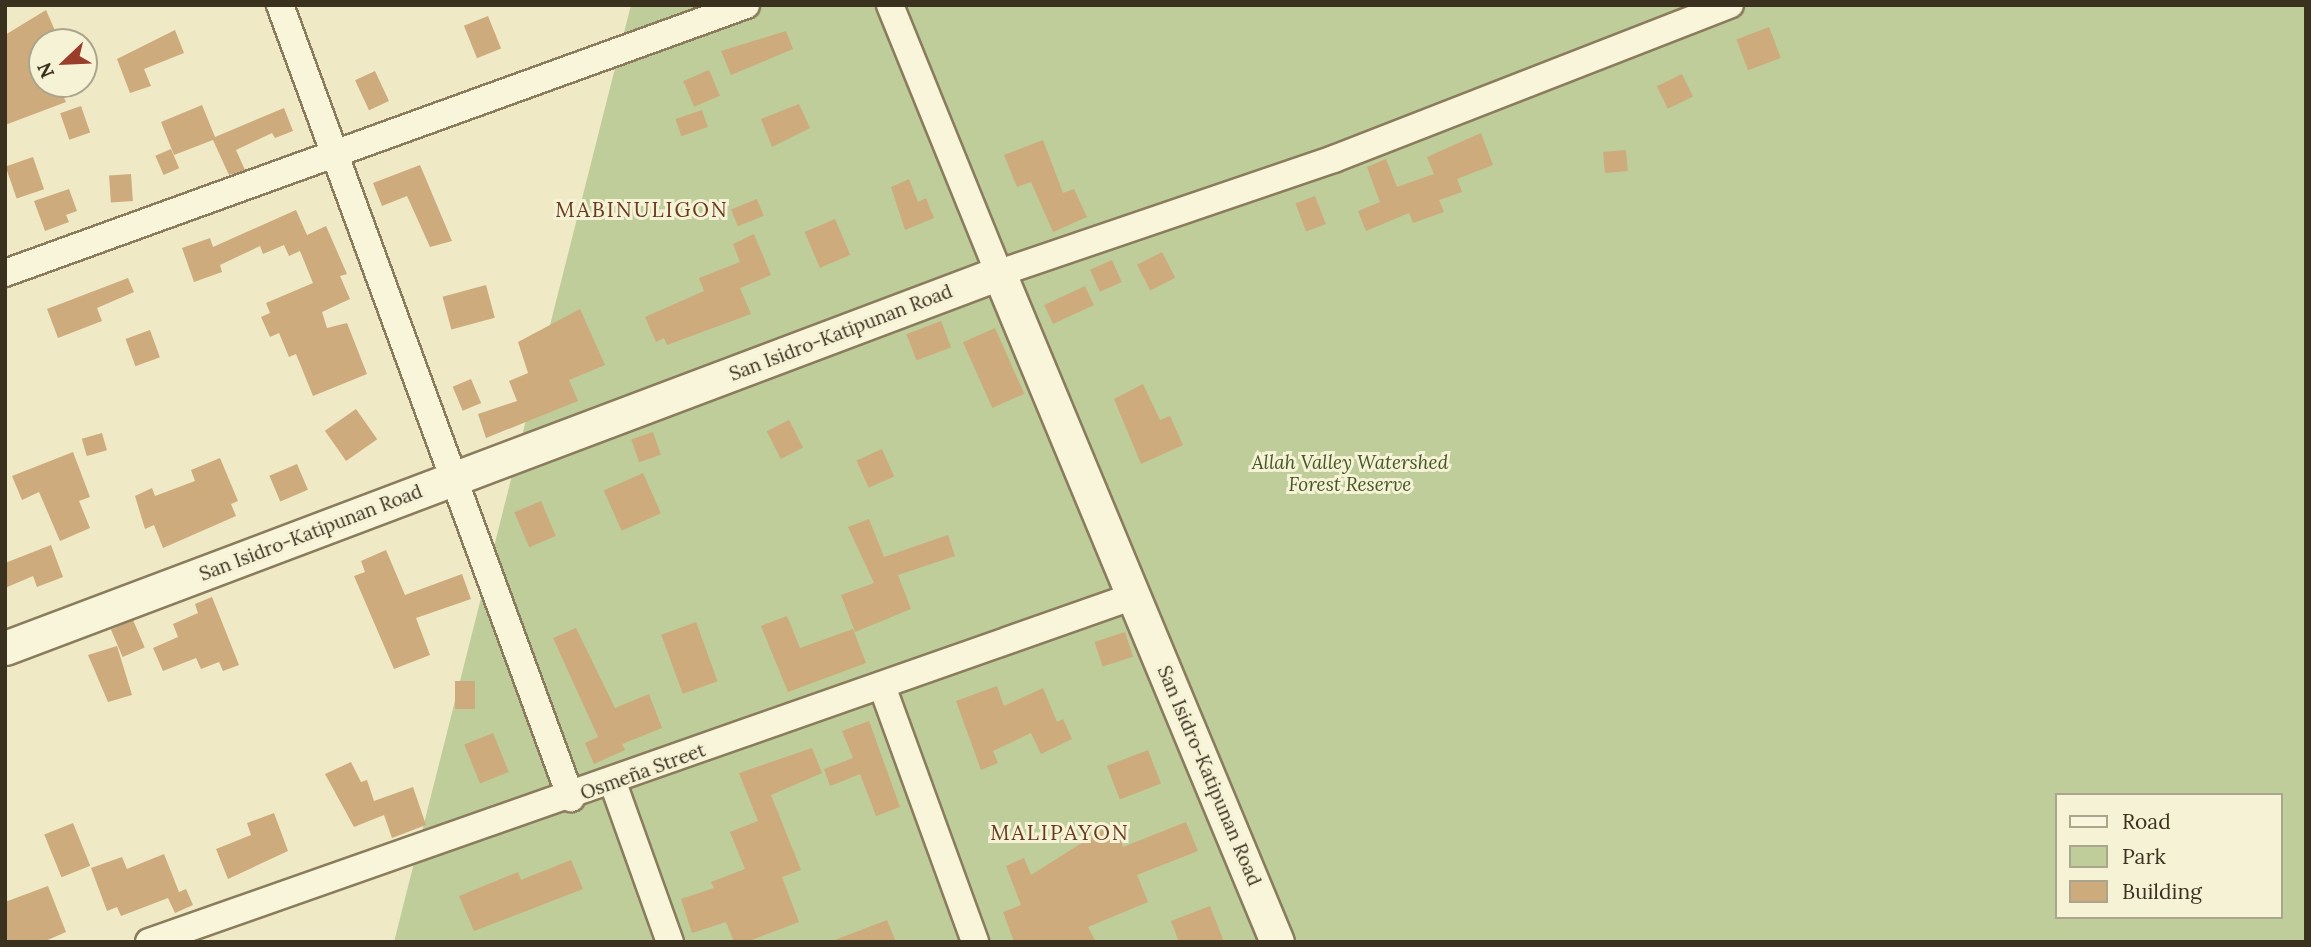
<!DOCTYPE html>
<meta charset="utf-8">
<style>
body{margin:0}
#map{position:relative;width:2311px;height:947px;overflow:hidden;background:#efe9c6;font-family:Lora,serif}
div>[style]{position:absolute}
.green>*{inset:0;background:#bfcd9a}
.building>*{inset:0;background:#cdab7c;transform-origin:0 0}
.roads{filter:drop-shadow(2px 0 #8a7c5c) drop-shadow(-2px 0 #8a7c5c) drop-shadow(0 2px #8a7c5c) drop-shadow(0 -2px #8a7c5c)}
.minor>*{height:26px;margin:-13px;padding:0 13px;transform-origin:13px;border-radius:13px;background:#f9f5da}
.tertiary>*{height:33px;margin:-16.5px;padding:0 16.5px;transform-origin:16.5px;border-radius:16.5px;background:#f9f5da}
span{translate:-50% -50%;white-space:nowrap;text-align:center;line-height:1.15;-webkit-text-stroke:6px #f6f2d6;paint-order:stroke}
.street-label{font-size:19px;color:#3b311f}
.park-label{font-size:19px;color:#435726;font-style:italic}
.neighbourhood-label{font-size:21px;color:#673a1f;letter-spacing:2px}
.frame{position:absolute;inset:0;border:7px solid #3b311f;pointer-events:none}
.legend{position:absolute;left:2055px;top:793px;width:228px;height:126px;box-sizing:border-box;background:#f6f2d6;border:2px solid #aba58d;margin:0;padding:9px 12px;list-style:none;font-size:21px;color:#3b311f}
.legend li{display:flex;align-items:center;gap:14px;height:35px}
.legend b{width:35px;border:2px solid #aba58d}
.north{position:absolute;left:28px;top:28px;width:70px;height:70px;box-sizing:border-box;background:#f6f2d6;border:2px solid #aba58d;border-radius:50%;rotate:247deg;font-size:19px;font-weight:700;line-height:28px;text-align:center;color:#3b311f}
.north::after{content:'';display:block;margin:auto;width:24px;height:32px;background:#9a3d2b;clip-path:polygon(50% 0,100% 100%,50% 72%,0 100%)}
</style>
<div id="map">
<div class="green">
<i style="clip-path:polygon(evenodd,631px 5px,2306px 5px,2306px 942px,394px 942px,631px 5px,2057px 795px,2281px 795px,2281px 917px,2057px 917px,2057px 795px)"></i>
</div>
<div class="building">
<i style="clip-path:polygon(46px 10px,60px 42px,42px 42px,42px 84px,58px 84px,66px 102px,5px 125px,5px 35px)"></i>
<i style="left:488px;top:16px;width:35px;height:26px;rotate:68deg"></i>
<i style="left:1769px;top:27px;width:33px;height:35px;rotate:69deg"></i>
<i style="clip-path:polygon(175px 30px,184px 53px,144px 69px,151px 86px,130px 93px,117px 59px)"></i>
<i style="clip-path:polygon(786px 31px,793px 49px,731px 75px,721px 51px)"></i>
<i style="left:709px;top:70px;width:28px;height:28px;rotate:67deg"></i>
<i style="left:375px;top:71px;width:33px;height:22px;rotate:65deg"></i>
<i style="left:1682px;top:74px;width:25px;height:28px;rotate:64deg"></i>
<i style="clip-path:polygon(799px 104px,810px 128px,772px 147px,761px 119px)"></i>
<i style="clip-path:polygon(202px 105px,215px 137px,284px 108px,293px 131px,275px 138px,272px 133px,236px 150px,245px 170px,229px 175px,213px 140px,174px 155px,161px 122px)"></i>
<i style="left:81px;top:106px;width:28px;height:22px;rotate:71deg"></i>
<i style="left:702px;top:110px;width:18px;height:28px;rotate:71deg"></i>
<i style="clip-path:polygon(1481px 133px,1493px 165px,1457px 179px,1462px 192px,1439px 200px,1444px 212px,1413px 223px,1409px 213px,1366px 231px,1358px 211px,1380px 202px,1367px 167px,1386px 159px,1397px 187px,1434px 174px,1427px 157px)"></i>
<i style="clip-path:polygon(1043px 140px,1063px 193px,1074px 189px,1087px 217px,1053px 232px,1031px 182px,1017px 187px,1004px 155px)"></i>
<i style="left:171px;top:149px;width:21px;height:17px;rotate:67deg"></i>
<i style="left:1626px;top:150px;width:21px;height:23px;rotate:85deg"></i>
<i style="left:33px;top:157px;width:34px;height:29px;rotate:71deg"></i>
<i style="clip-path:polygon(420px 165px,452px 241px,430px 247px,407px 196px,382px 206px,373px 183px)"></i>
<i style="left:131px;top:174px;width:27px;height:22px;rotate:86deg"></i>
<i style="clip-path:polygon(909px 179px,918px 202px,926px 198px,934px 218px,905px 230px,891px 187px)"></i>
<i style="clip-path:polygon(69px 189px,77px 211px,66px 215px,69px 222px,45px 231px,34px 201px)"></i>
<i style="left:1315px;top:196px;width:30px;height:21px;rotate:69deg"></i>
<i style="left:757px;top:199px;width:18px;height:28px;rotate:68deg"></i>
<i style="clip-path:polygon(296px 210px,307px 235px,326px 226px,347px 274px,340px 276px,350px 299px,322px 312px,327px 328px,347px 323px,367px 374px,313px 396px,296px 354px,289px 357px,279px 333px,270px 337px,261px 317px,270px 313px,266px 303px,313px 283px,300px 251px,289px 256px,284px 245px,263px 254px,260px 246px,220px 265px,222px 272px,194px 282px,182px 248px,210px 238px,213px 247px)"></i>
<i style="left:835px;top:219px;width:39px;height:33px;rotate:67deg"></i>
<i style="clip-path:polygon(754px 234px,771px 275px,740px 288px,751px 314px,667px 345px,664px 338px,656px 342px,645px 317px,704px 291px,699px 278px,740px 262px,733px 244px)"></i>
<i style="left:1162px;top:252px;width:29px;height:28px;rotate:63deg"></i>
<i style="left:1112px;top:260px;width:24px;height:24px;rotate:66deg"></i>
<i style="clip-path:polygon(128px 278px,134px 292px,97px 308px,102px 321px,58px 338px,47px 309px)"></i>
<i style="left:486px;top:285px;width:34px;height:45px;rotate:75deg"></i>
<i style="left:1085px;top:286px;width:21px;height:45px;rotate:65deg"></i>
<i style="clip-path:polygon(580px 309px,605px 365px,569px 380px,578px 401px,486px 438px,478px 414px,517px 401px,509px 381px,528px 373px,518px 342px)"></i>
<i style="left:941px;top:321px;width:28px;height:37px;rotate:69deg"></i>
<i style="left:995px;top:328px;width:72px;height:35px;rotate:66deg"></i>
<i style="left:150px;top:330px;width:29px;height:26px;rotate:70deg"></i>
<i style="left:471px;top:379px;width:26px;height:20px;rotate:67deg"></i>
<i style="clip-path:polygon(1143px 384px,1160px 420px,1170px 416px,1183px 445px,1141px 464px,1114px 399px)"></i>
<i style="left:356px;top:409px;width:37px;height:38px;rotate:55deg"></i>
<i style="left:789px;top:420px;width:31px;height:25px;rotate:63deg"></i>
<i style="left:653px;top:432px;width:24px;height:23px;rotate:71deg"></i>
<i style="left:102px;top:433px;width:18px;height:21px;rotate:74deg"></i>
<i style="left:882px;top:449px;width:30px;height:28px;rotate:66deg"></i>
<i style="clip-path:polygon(73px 452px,90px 497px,79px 501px,90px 528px,60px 541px,39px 492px,22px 500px,12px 476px)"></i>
<i style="clip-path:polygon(220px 458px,238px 501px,231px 504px,236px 516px,163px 548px,154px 525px,145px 529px,135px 496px,152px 488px,155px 496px,195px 481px,191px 470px)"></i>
<i style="left:297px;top:464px;width:28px;height:30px;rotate:67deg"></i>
<i style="left:643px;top:473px;width:44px;height:43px;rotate:66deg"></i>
<i style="left:541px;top:501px;width:38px;height:29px;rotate:67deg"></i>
<i style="clip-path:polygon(869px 519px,884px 557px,948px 535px,955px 556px,898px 575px,911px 609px,855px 632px,841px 595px,874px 583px,848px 527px)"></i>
<i style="clip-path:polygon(51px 545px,63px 577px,37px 587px,33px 576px,5px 588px,5px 563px)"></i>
<i style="clip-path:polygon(386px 550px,405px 595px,462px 574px,471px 599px,416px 618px,430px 655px,394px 669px,354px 576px,365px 572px,361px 561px)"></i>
<i style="clip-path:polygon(212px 597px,239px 665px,223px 671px,219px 662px,201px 669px,196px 658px,163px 671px,153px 648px,178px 637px,173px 624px,198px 613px,195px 604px)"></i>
<i style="clip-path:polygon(787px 616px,800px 648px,853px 629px,866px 663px,788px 692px,761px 626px)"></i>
<i style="left:133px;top:620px;width:30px;height:24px;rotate:67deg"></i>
<i style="left:696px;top:622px;width:63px;height:37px;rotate:70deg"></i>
<i style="clip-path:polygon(576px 628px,615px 708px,649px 694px,662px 728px,622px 744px,625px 750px,594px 764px,585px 743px,598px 737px,553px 638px)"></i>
<i style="left:1125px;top:632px;width:26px;height:32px;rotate:72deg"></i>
<i style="clip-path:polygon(117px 646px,132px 695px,108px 702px,88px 655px)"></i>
<i style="left:455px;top:681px;width:20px;height:28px"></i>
<i style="clip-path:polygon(997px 686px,1004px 706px,1043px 688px,1057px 722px,1063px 719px,1072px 739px,1041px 754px,1031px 733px,993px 751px,998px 763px,981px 770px,956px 701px)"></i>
<i style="clip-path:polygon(869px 721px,900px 807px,876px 816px,860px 774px,830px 786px,824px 769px,853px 758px,842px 731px)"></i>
<i style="left:493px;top:733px;width:42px;height:31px;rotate:68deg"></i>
<i style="clip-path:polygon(812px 748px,822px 773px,771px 795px,801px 870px,782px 877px,799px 922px,746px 942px,734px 942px,726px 922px,692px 933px,681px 899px,714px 888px,711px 882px,745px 869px,730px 832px,758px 821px,739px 773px)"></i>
<i style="left:1148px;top:750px;width:36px;height:44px;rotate:69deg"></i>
<i style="clip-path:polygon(351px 762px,361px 782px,367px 780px,374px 801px,413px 787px,426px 825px,392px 838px,384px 815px,354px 827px,325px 774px)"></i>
<i style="clip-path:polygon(274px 813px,288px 851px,228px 879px,216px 849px,251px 835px,247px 823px)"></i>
<i style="clip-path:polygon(1115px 822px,1123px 847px,1186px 822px,1198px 851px,1137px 875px,1148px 902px,1088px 927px,1096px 942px,1014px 942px,1003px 912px,1021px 905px,1006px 866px,1024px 858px,1031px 875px)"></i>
<i style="left:73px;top:823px;width:46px;height:31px;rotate:68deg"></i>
<i style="clip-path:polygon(164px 854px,179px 892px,186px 889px,193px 905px,175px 913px,168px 898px,121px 916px,117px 907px,107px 911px,91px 868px,122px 857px,127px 869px)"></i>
<i style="clip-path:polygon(571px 860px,583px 889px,474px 931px,459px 896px,518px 872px,521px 880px)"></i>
<i style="clip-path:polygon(48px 886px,66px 932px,43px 942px,5px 942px,5px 902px)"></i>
<i style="clip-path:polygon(1210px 906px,1224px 942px,1179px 942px,1171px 921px)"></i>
<i style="clip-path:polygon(887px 920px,896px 942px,836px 942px,835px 940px)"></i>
</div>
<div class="roads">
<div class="minor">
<i style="left:280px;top:5px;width:845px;rotate:69.85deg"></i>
<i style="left:890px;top:5px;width:289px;rotate:67.9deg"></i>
<i style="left:999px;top:273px;width:354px;rotate:-18.8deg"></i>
<i style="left:1334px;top:159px;width:425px;rotate:-21.3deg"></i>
<i style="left:5px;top:273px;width:788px;rotate:-19.88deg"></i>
<i style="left:882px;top:686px;width:272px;rotate:70deg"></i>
<i style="left:613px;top:783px;width:169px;rotate:70.3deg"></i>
<i style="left:149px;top:942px;width:1044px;rotate:-19.35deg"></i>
</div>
<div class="tertiary">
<i style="left:5px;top:648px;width:1062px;rotate:-20.67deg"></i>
<i style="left:999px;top:273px;width:724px;rotate:67.43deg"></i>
</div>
</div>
<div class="street-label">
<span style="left:841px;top:333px;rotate:-21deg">San Isidro-Katipunan Road</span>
<span style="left:311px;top:533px;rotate:-21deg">San Isidro-Katipunan Road</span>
<span style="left:643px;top:772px;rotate:-20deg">Osmeña Street</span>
<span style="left:1209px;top:776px;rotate:67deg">San Isidro-Katipunan Road</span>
</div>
<div class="park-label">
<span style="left:1350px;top:474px">Allah Valley Watershed<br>Forest Reserve</span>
</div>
<div class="neighbourhood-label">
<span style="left:642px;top:210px">MABINULIGON</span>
<span style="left:1060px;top:833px">MALIPAYON</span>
</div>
<div class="frame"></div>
<ul class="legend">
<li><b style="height:9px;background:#f9f5da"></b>Road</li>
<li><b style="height:19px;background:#bfcd9a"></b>Park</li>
<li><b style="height:19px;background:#cdab7c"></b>Building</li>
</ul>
<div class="north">N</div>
</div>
